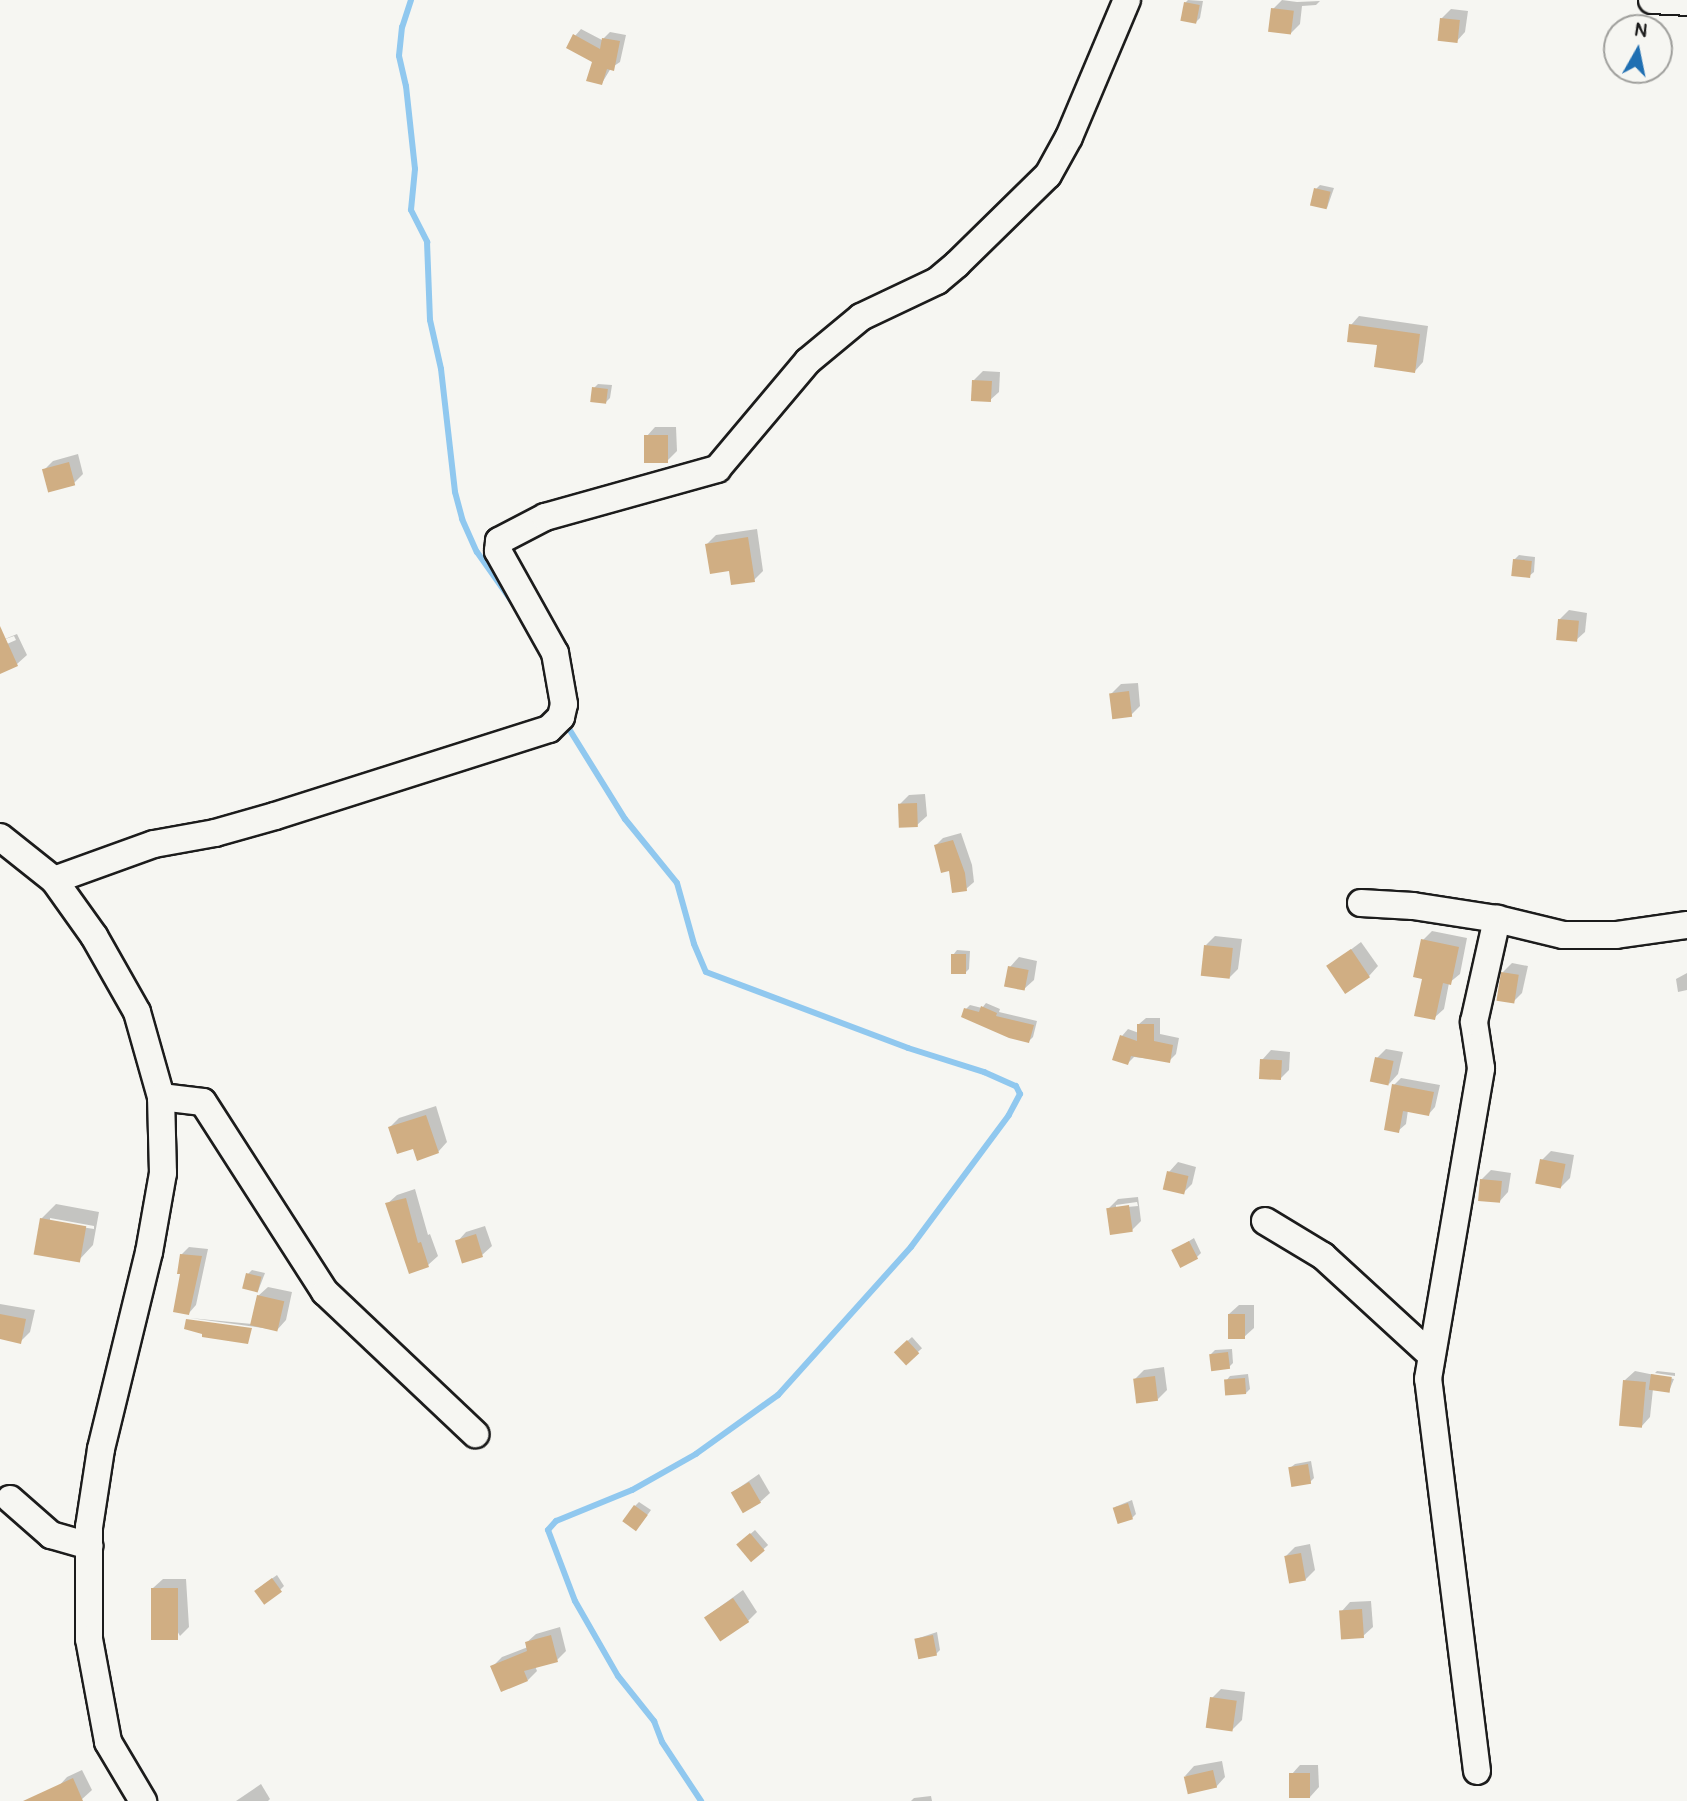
<!DOCTYPE html>
<style>
body{margin:0}
#map{position:relative;width:1687px;height:1801px;overflow:hidden;background:#f6f6f2;font-family:Pangolin,sans-serif}
div>[style]{position:absolute}
.shadow>*{inset:0;background:#0003;transform-origin:0 0}
.stream>*{height:6px;margin:-3px;padding:0 3px;transform-origin:3px;border-radius:3px;background:#90c8ef}
.building>*{inset:0;background:#d0ae83;transform-origin:0 0}
.roads{filter:drop-shadow(2px 0 #1c1c1c) drop-shadow(-2px 0 #1c1c1c) drop-shadow(0 2px #1c1c1c) drop-shadow(0 -2px #1c1c1c)}
.minor>*{height:26px;margin:-13px;padding:0 13px;transform-origin:13px;border-radius:13px;background:#f6f6f2}
span{translate:-50% -50%;white-space:nowrap;text-align:center;line-height:1.15;-webkit-text-stroke:5px #f6f6f2;paint-order:stroke}
.north{position:absolute;left:1603px;top:14px;width:70px;height:70px;box-sizing:border-box;background:#f6f6f2;border:2px solid #9f9f9c;border-radius:50%;rotate:9deg;font-size:19px;font-weight:700;line-height:28px;text-align:center;color:#1c1c1c}
.north::after{content:'';display:block;margin:auto;width:24px;height:32px;background:#1f6fb2;clip-path:polygon(50% 0,100% 100%,50% 72%,0 100%)}
</style>
<div id="map">
<div class="shadow">
<i style="clip-path:polygon(1188px 0,1203px 1px,1200px 18px,1196px 22px,1185px 3px)"></i>
<i style="clip-path:polygon(1282px 0,1297px 2px,1320px 1px,1316px 5px,1302px 6px,1300px 24px,1291px 33px,1273px 9px)"></i>
<i style="clip-path:polygon(1451px 9px,1468px 11px,1465px 32px,1456px 42px,1441px 19px)"></i>
<i style="clip-path:polygon(581px 29px,602px 40px,610px 32px,626px 35px,620px 62px,611px 68px,602px 83px,594px 62px,575px 36px)"></i>
<i style="clip-path:polygon(1320px 185px,1334px 188px,1327px 208px,1316px 189px)"></i>
<i style="clip-path:polygon(1359px 316px,1428px 326px,1423px 362px,1415px 371px,1351px 325px)"></i>
<i style="clip-path:polygon(983px 371px,1000px 372px,999px 392px,989px 401px,974px 380px)"></i>
<i style="clip-path:polygon(598px 384px,612px 385px,610px 398px,606px 402px,594px 388px)"></i>
<i style="clip-path:polygon(655px 427px,676px 427px,677px 451px,667px 461px,646px 437px)"></i>
<i style="clip-path:polygon(78px 454px,83px 474px,74px 483px,44px 470px,53px 461px)"></i>
<i style="clip-path:polygon(757px 529px,763px 571px,754px 580px,730px 569px,707px 544px,716px 535px)"></i>
<i style="clip-path:polygon(1519px 555px,1535px 557px,1534px 572px,1529px 576px,1514px 560px)"></i>
<i style="clip-path:polygon(1569px 610px,1587px 613px,1585px 632px,1575px 641px,1559px 620px)"></i>
<i style="clip-path:polygon(17px 634px,27px 655px,17px 664px,0 672px,0 647px,16px 640px,14px 636px,0 641px)"></i>
<i style="clip-path:polygon(1138px 683px,1140px 706px,1131px 715px,1111px 694px,1121px 684px)"></i>
<i style="clip-path:polygon(925px 794px,927px 816px,917px 825px,900px 804px,909px 795px)"></i>
<i style="clip-path:polygon(961px 833px,972px 865px,974px 882px,966px 889px,935px 846px,943px 838px)"></i>
<i style="clip-path:polygon(1432px 931px,1467px 938px,1460px 974px,1449px 983px,1444px 1009px,1434px 1018px,1424px 978px,1423px 940px)"></i>
<i style="clip-path:polygon(1215px 936px,1242px 939px,1238px 969px,1229px 978px,1206px 945px)"></i>
<i style="clip-path:polygon(1361px 942px,1378px 966px,1369px 976px,1329px 966px)"></i>
<i style="clip-path:polygon(957px 950px,970px 951px,969px 969px,965px 973px,953px 955px)"></i>
<i style="clip-path:polygon(1019px 957px,1037px 961px,1034px 980px,1024px 989px,1010px 967px)"></i>
<i style="clip-path:polygon(1512px 963px,1528px 966px,1522px 993px,1513px 1002px,1503px 972px)"></i>
<i style="clip-path:polygon(1687px 973px,1687px 990px,1678px 992px,1676px 979px)"></i>
<i style="clip-path:polygon(986px 1003px,1000px 1009px,999px 1012px,1037px 1021px,1033px 1037px,1029px 1041px,966px 1009px,970px 1005px,982px 1008px)"></i>
<i style="clip-path:polygon(1146px 1018px,1160px 1018px,1160px 1034px,1179px 1038px,1176px 1054px,1169px 1061px,1134px 1057px,1128px 1063px,1122px 1036px,1128px 1029px,1139px 1033px,1139px 1024px)"></i>
<i style="clip-path:polygon(1386px 1049px,1403px 1052px,1398px 1074px,1389px 1084px,1377px 1058px)"></i>
<i style="clip-path:polygon(1271px 1050px,1290px 1052px,1289px 1070px,1280px 1079px,1262px 1060px)"></i>
<i style="clip-path:polygon(1401px 1078px,1440px 1085px,1435px 1107px,1428px 1115px,1408px 1110px,1406px 1124px,1398px 1131px,1394px 1085px)"></i>
<i style="clip-path:polygon(436px 1106px,447px 1142px,438px 1152px,414px 1147px,390px 1127px,399px 1118px)"></i>
<i style="clip-path:polygon(1551px 1151px,1574px 1155px,1570px 1178px,1561px 1187px,1542px 1160px)"></i>
<i style="clip-path:polygon(1178px 1162px,1196px 1167px,1192px 1184px,1183px 1193px,1169px 1172px)"></i>
<i style="clip-path:polygon(1491px 1170px,1511px 1173px,1508px 1192px,1499px 1202px,1481px 1180px)"></i>
<i style="clip-path:polygon(415px 1189px,428px 1235px,430px 1234px,438px 1256px,428px 1265px,410px 1271px,387px 1204px,397px 1195px)"></i>
<i style="clip-path:polygon(evenodd,1138px 1197px,1141px 1221px,1132px 1230px,1108px 1209px,1118px 1199px,1138px 1197px,1137px 1202px,1138px 1206px,1116px 1208px,1116px 1205px,1137px 1202px)"></i>
<i style="clip-path:polygon(evenodd,56px 1204px,99px 1212px,93px 1245px,79px 1260px,41px 1219px,56px 1204px,50px 1218px,94px 1226px,94px 1229px,50px 1222px,50px 1218px)"></i>
<i style="clip-path:polygon(485px 1226px,492px 1246px,482px 1255px,457px 1242px,466px 1232px)"></i>
<i style="clip-path:polygon(1194px 1238px,1201px 1253px,1197px 1257px,1173px 1251px)"></i>
<i style="clip-path:polygon(189px 1247px,208px 1249px,196px 1305px,189px 1313px,181px 1255px)"></i>
<i style="clip-path:polygon(252px 1270px,265px 1273px,258px 1291px,248px 1274px)"></i>
<i style="clip-path:polygon(268px 1287px,292px 1292px,286px 1320px,277px 1330px,190px 1318px,252px 1324px,258px 1296px)"></i>
<i style="clip-path:polygon(0 1304px,35px 1310px,30px 1332px,20px 1342px,0 1337px)"></i>
<i style="clip-path:polygon(1239px 1305px,1254px 1305px,1254px 1328px,1244px 1337px,1229px 1314px)"></i>
<i style="left:912px;top:1337px;width:15px;height:22px;rotate:48deg"></i>
<i style="clip-path:polygon(1232px 1349px,1233px 1363px,1229px 1367px,1211px 1354px,1215px 1350px)"></i>
<i style="clip-path:polygon(1164px 1367px,1167px 1390px,1158px 1399px,1135px 1379px,1144px 1370px)"></i>
<i style="clip-path:polygon(1635px 1371px,1674px 1379px,1669px 1391px,1653px 1389px,1650px 1417px,1641px 1427px,1625px 1380px)"></i>
<i style="clip-path:polygon(1657px 1371px,1675px 1373px,1675px 1376px,1655px 1373px)"></i>
<i style="clip-path:polygon(1248px 1374px,1250px 1389px,1246px 1393px,1226px 1381px,1230px 1376px)"></i>
<i style="clip-path:polygon(1311px 1461px,1314px 1478px,1310px 1482px,1290px 1468px,1295px 1464px)"></i>
<i style="clip-path:polygon(759px 1474px,770px 1493px,760px 1502px,733px 1492px)"></i>
<i style="clip-path:polygon(1132px 1500px,1136px 1514px,1132px 1518px,1115px 1507px)"></i>
<i style="clip-path:polygon(639px 1502px,651px 1510px,640px 1525px,635px 1506px)"></i>
<i style="left:755px;top:1530px;width:20px;height:22px;rotate:49deg"></i>
<i style="clip-path:polygon(1310px 1544px,1315px 1570px,1305px 1580px,1286px 1556px,1295px 1547px)"></i>
<i style="clip-path:polygon(277px 1575px,284px 1586px,280px 1590px,256px 1590px)"></i>
<i style="clip-path:polygon(163px 1579px,186px 1579px,189px 1627px,180px 1636px,153px 1588px)"></i>
<i style="clip-path:polygon(743px 1590px,757px 1612px,748px 1621px,706px 1617px)"></i>
<i style="clip-path:polygon(1371px 1601px,1373px 1627px,1363px 1636px,1341px 1612px,1350px 1602px)"></i>
<i style="clip-path:polygon(560px 1627px,566px 1651px,557px 1660px,535px 1666px,537px 1671px,528px 1680px,492px 1667px,502px 1657px,528px 1647px,526px 1643px,536px 1634px)"></i>
<i style="clip-path:polygon(937px 1632px,940px 1650px,936px 1654px,916px 1639px)"></i>
<i style="clip-path:polygon(1221px 1689px,1245px 1692px,1242px 1720px,1232px 1730px,1212px 1698px)"></i>
<i style="clip-path:polygon(1222px 1761px,1225px 1777px,1216px 1787px,1185px 1776px,1194px 1766px)"></i>
<i style="clip-path:polygon(1300px 1765px,1318px 1765px,1319px 1787px,1310px 1797px,1291px 1775px)"></i>
<i style="clip-path:polygon(82px 1770px,92px 1790px,80px 1801px,64px 1801px,58px 1787px,67px 1777px)"></i>
<i style="clip-path:polygon(261px 1784px,270px 1799px,268px 1801px,236px 1801px)"></i>
<i style="clip-path:polygon(931px 1796px,932px 1801px,911px 1801px,914px 1798px)"></i>
</div>
<div class="stream">
<i style="left:411px;top:0;width:28px;rotate:108deg"></i>
<i style="left:402px;top:27px;width:29px;rotate:96deg"></i>
<i style="left:399px;top:56px;width:31px;rotate:77deg"></i>
<i style="left:406px;top:86px;width:83px;rotate:83.8deg"></i>
<i style="left:415px;top:169px;width:41px;rotate:95.6deg"></i>
<i style="left:411px;top:210px;width:36px;rotate:63deg"></i>
<i style="left:427px;top:242px;width:78px;rotate:87.8deg"></i>
<i style="left:430px;top:320px;width:50px;rotate:77.3deg"></i>
<i style="left:441px;top:369px;width:124px;rotate:83.5deg"></i>
<i style="left:455px;top:492px;width:28px;rotate:75deg"></i>
<i style="left:462px;top:519px;width:36px;rotate:66deg"></i>
<i style="left:477px;top:552px;width:62px;rotate:54.8deg"></i>
<i style="left:566px;top:724px;width:112px;rotate:58.2deg"></i>
<i style="left:625px;top:819px;width:82px;rotate:50.9deg"></i>
<i style="left:677px;top:883px;width:63px;rotate:74.4deg"></i>
<i style="left:694px;top:944px;width:30px;rotate:67deg"></i>
<i style="left:706px;top:972px;width:216px;rotate:20.6deg"></i>
<i style="left:908px;top:1048px;width:80px;rotate:17.5deg"></i>
<i style="left:984px;top:1072px;width:35px;rotate:24deg"></i>
<i style="left:1016px;top:1086px;width:9px;rotate:63deg"></i>
<i style="left:1020px;top:1094px;width:24px;rotate:118deg"></i>
<i style="left:1009px;top:1115px;width:164px;rotate:126.6deg"></i>
<i style="left:911px;top:1247px;width:199px;rotate:131.9deg"></i>
<i style="left:778px;top:1395px;width:101px;rotate:144.3deg"></i>
<i style="left:696px;top:1454px;width:73px;rotate:150.6deg"></i>
<i style="left:632px;top:1490px;width:82px;rotate:157.8deg"></i>
<i style="left:556px;top:1521px;width:12px;rotate:132deg"></i>
<i style="left:548px;top:1530px;width:76px;rotate:69.2deg"></i>
<i style="left:575px;top:1601px;width:86px;rotate:60.2deg"></i>
<i style="left:618px;top:1676px;width:58px;rotate:51.3deg"></i>
<i style="left:654px;top:1721px;width:22px;rotate:69deg"></i>
<i style="left:662px;top:1742px;width:71px;rotate:56.5deg"></i>
</div>
<div class="building">
<i style="left:1184px;top:2px;width:16px;height:19px;rotate:11deg"></i>
<i style="left:1271px;top:8px;width:23px;height:24px;rotate:7deg"></i>
<i style="left:1440px;top:18px;width:20px;height:23px;rotate:6deg"></i>
<i style="clip-path:polygon(573px 34px,600px 49px,602px 38px,620px 41px,614px 71px,607px 69px,602px 85px,586px 81px,592px 62px,566px 48px)"></i>
<i style="left:1314px;top:188px;width:17px;height:18px;rotate:13deg"></i>
<i style="clip-path:polygon(1349px 324px,1420px 334px,1415px 373px,1374px 367px,1377px 345px,1347px 342px)"></i>
<i style="left:972px;top:380px;width:20px;height:21px;rotate:3deg"></i>
<i style="left:592px;top:387px;width:16px;height:15px;rotate:7deg"></i>
<i style="left:668px;top:435px;width:28px;height:24px;rotate:90deg"></i>
<i style="left:69px;top:462px;width:24px;height:28px;rotate:75deg"></i>
<i style="clip-path:polygon(748px 537px,755px 582px,731px 585px,729px 571px,710px 574px,705px 544px)"></i>
<i style="left:1513px;top:559px;width:19px;height:17px;rotate:6deg"></i>
<i style="left:1558px;top:619px;width:21px;height:21px;rotate:5deg"></i>
<i style="clip-path:polygon(0 626px,18px 666px,0 674px)"></i>
<i style="left:1129px;top:691px;width:26px;height:20px;rotate:83deg"></i>
<i style="left:917px;top:803px;width:24px;height:19px;rotate:88deg"></i>
<i style="clip-path:polygon(953px 840px,965px 873px,967px 891px,952px 893px,949px 871px,941px 873px,934px 845px)"></i>
<i style="clip-path:polygon(1421px 939px,1459px 947px,1451px 985px,1443px 983px,1435px 1020px,1414px 1016px,1422px 979px,1413px 977px)"></i>
<i style="left:1204px;top:945px;width:29px;height:31px;rotate:6deg"></i>
<i style="left:1351px;top:949px;width:34px;height:30px;rotate:56deg"></i>
<i style="left:951px;top:954px;width:15px;height:20px"></i>
<i style="left:1008px;top:966px;width:21px;height:21px;rotate:11deg"></i>
<i style="left:1501px;top:972px;width:18px;height:29px;rotate:9deg"></i>
<i style="clip-path:polygon(981px 1006px,997px 1013px,996px 1016px,1034px 1025px,1029px 1043px,1009px 1038px,961px 1017px,964px 1008px,979px 1012px)"></i>
<i style="clip-path:polygon(1137px 1024px,1154px 1024px,1154px 1041px,1173px 1045px,1170px 1063px,1131px 1056px,1128px 1065px,1112px 1060px,1120px 1035px,1137px 1041px)"></i>
<i style="left:1375px;top:1057px;width:19px;height:25px;rotate:12deg"></i>
<i style="left:1260px;top:1059px;width:22px;height:20px;rotate:3deg"></i>
<i style="clip-path:polygon(1392px 1084px,1434px 1092px,1429px 1116px,1403px 1111px,1399px 1133px,1384px 1130px)"></i>
<i style="clip-path:polygon(426px 1115px,439px 1153px,417px 1161px,413px 1149px,397px 1154px,388px 1127px)"></i>
<i style="left:1540px;top:1159px;width:26px;height:25px;rotate:11deg"></i>
<i style="left:1167px;top:1171px;width:22px;height:19px;rotate:13deg"></i>
<i style="left:1480px;top:1179px;width:22px;height:22px;rotate:5deg"></i>
<i style="clip-path:polygon(406px 1198px,418px 1243px,421px 1242px,429px 1267px,409px 1274px,385px 1203px)"></i>
<i style="left:1129px;top:1205px;width:27px;height:23px;rotate:82deg"></i>
<i style="left:40px;top:1218px;width:47px;height:37px;rotate:10deg"></i>
<i style="left:476px;top:1234px;width:24px;height:22px;rotate:73deg"></i>
<i style="left:1189px;top:1241px;width:20px;height:20px;rotate:63deg"></i>
<i style="clip-path:polygon(180px 1254px,202px 1256px,189px 1315px,173px 1312px,180px 1274px,177px 1274px)"></i>
<i style="left:246px;top:1273px;width:16px;height:16px;rotate:14deg"></i>
<i style="left:257px;top:1295px;width:28px;height:31px;rotate:13deg"></i>
<i style="clip-path:polygon(0 1314px,26px 1319px,21px 1344px,0 1339px)"></i>
<i style="left:1228px;top:1314px;width:17px;height:25px"></i>
<i style="clip-path:polygon(186px 1319px,252px 1328px,248px 1344px,202px 1337px,202px 1334px,184px 1329px)"></i>
<i style="left:907px;top:1340px;width:18px;height:18px;rotate:47deg"></i>
<i style="left:1228px;top:1352px;width:17px;height:19px;rotate:83deg"></i>
<i style="left:1651px;top:1374px;width:21px;height:16px;rotate:8deg"></i>
<i style="left:1155px;top:1376px;width:25px;height:22px;rotate:83deg"></i>
<i style="left:1245px;top:1378px;width:16px;height:21px;rotate:86deg"></i>
<i style="left:1623px;top:1380px;width:23px;height:46px;rotate:5deg"></i>
<i style="left:1308px;top:1464px;width:20px;height:20px;rotate:81deg"></i>
<i style="left:749px;top:1482px;width:24px;height:21px;rotate:60deg"></i>
<i style="left:1128px;top:1503px;width:17px;height:16px;rotate:73deg"></i>
<i style="left:634px;top:1505px;width:17px;height:20px;rotate:36deg"></i>
<i style="left:750px;top:1533px;width:23px;height:18px;rotate:50deg"></i>
<i style="left:1301px;top:1553px;width:28px;height:17px;rotate:80deg"></i>
<i style="left:272px;top:1578px;width:17px;height:22px;rotate:54deg"></i>
<i style="left:151px;top:1588px;width:27px;height:52px"></i>
<i style="left:733px;top:1598px;width:29px;height:35px;rotate:56deg"></i>
<i style="left:1362px;top:1609px;width:29px;height:23px;rotate:86deg"></i>
<i style="clip-path:polygon(551px 1635px,558px 1662px,524px 1671px,528px 1681px,501px 1692px,490px 1666px,527px 1651px,525px 1642px)"></i>
<i style="left:933px;top:1635px;width:21px;height:19px;rotate:79deg"></i>
<i style="left:1210px;top:1697px;width:27px;height:31px;rotate:8deg"></i>
<i style="left:1213px;top:1770px;width:18px;height:30px;rotate:77deg"></i>
<i style="left:1310px;top:1773px;width:25px;height:21px;rotate:90deg"></i>
<i style="clip-path:polygon(73px 1778px,83px 1801px,23px 1801px)"></i>
</div>
<div class="roads">
<div class="minor">
<i style="left:1652px;top:0;width:35px;rotate:3deg"></i>
<i style="left:0;top:837px;width:69px;rotate:38.5deg"></i>
<i style="left:54px;top:880px;width:69px;rotate:54.5deg"></i>
<i style="left:94px;top:936px;width:87px;rotate:60.5deg"></i>
<i style="left:137px;top:1012px;width:88px;rotate:74.2deg"></i>
<i style="left:161px;top:1097px;width:76px;rotate:88.5deg"></i>
<i style="left:163px;top:1173px;width:80px;rotate:100deg"></i>
<i style="left:149px;top:1252px;width:203px;rotate:103.7deg"></i>
<i style="left:101px;top:1449px;width:79px;rotate:98.7deg"></i>
<i style="left:89px;top:1527px;width:112px;rotate:90deg"></i>
<i style="left:89px;top:1639px;width:105px;rotate:79.5deg"></i>
<i style="left:108px;top:1742px;width:69px;rotate:59.3deg"></i>
<i style="left:54px;top:880px;width:106px;rotate:-19.8deg"></i>
<i style="left:154px;top:844px;width:62px;rotate:-10.2deg"></i>
<i style="left:215px;top:833px;width:62px;rotate:-15.8deg"></i>
<i style="left:275px;top:816px;width:287px;rotate:-17.6deg"></i>
<i style="left:549px;top:729px;width:17px;rotate:-45deg"></i>
<i style="left:561px;top:717px;width:13px;rotate:-77deg"></i>
<i style="left:564px;top:704px;width:52px;rotate:-100deg"></i>
<i style="left:555px;top:653px;width:117px;rotate:-119.2deg"></i>
<i style="left:498px;top:551px;width:10px;rotate:-84deg"></i>
<i style="left:499px;top:541px;width:52px;rotate:-27.6deg"></i>
<i style="left:545px;top:517px;width:179px;rotate:-15.6deg"></i>
<i style="left:717px;top:469px;width:141px;rotate:-49.9deg"></i>
<i style="left:808px;top:361px;width:69px;rotate:-39.7deg"></i>
<i style="left:861px;top:317px;width:84px;rotate:-25.3deg"></i>
<i style="left:937px;top:281px;width:26px;rotate:-40deg"></i>
<i style="left:957px;top:264px;width:127px;rotate:-44.4deg"></i>
<i style="left:1048px;top:175px;width:43px;rotate:-61.1deg"></i>
<i style="left:1069px;top:137px;width:149px;rotate:-67.1deg"></i>
<i style="left:1361px;top:903px;width:52px;rotate:3.3deg"></i>
<i style="left:1413px;top:906px;width:85px;rotate:8.8deg"></i>
<i style="left:1497px;top:919px;width:68px;rotate:13.6deg"></i>
<i style="left:1563px;top:935px;width:53px"></i>
<i style="left:1616px;top:935px;width:72px;rotate:-8deg"></i>
<i style="left:161px;top:1097px;width:42px;rotate:6.8deg"></i>
<i style="left:203px;top:1102px;width:226px;rotate:57.3deg"></i>
<i style="left:325px;top:1292px;width:207px;rotate:43.4deg"></i>
<i style="left:1265px;top:1221px;width:68px;rotate:31.1deg"></i>
<i style="left:1323px;top:1256px;width:145px;rotate:42.5deg"></i>
<i style="left:10px;top:1499px;width:55px;rotate:41.3deg"></i>
<i style="left:51px;top:1535px;width:40px;rotate:16deg"></i>
<i style="left:1477px;top:1771px;width:395px;rotate:-97.1deg"></i>
<i style="left:1428px;top:1379px;width:315px;rotate:-80.3deg"></i>
<i style="left:1481px;top:1068px;width:47px;rotate:-98.7deg"></i>
<i style="left:1474px;top:1022px;width:106px;rotate:-77.4deg"></i>
</div>
</div>
<div class="north">N</div>
</div>
